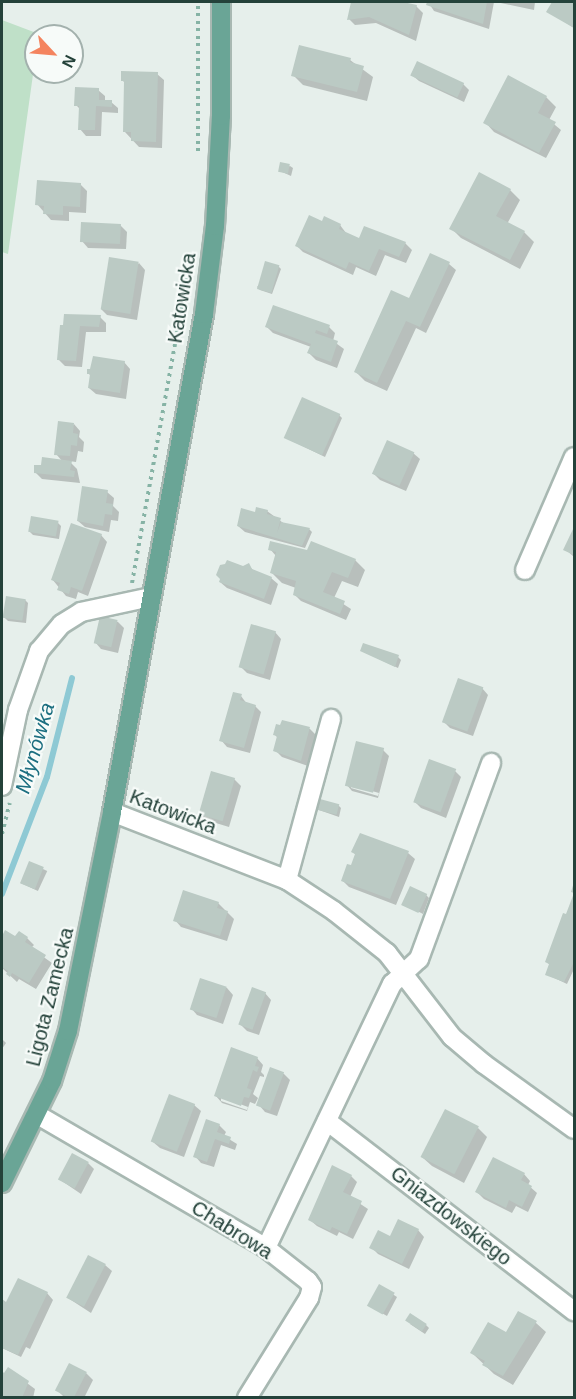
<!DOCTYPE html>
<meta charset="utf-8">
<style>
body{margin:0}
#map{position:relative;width:576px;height:1399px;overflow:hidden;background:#e6efeb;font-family:Helvetica,sans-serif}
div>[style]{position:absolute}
.green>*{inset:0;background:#bfe0c8}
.shadow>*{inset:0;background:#0003;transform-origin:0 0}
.stream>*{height:6px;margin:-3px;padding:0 3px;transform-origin:3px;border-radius:3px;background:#8ec9d4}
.building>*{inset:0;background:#bbcac4;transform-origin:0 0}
.path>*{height:4px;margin-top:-2px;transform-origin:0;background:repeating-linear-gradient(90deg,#86b3a5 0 3px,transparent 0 7.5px)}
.roads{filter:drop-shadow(2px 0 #a8b8b2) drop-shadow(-2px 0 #a8b8b2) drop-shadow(0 2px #a8b8b2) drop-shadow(0 -2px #a8b8b2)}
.minor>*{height:18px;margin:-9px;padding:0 9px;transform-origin:9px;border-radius:9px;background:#fff}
.major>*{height:18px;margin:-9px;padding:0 9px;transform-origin:9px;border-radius:9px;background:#6aa596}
span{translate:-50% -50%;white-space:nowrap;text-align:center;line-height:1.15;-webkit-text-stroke:4.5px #f7fbf9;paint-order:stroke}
.street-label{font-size:20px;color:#24423a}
.water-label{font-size:21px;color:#1c6f80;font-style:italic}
.frame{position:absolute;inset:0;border:3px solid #24423a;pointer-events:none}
.north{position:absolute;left:24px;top:24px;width:60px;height:60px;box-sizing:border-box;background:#f7fbf9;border:2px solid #a3b1ad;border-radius:50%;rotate:116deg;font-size:16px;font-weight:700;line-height:24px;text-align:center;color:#24423a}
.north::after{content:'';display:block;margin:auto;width:21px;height:27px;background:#f4845f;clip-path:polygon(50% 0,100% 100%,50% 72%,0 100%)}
</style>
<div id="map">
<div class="green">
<i style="clip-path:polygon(2px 20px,39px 34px,36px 36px,36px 53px,8px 254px,2px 252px)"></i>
</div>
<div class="shadow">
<i style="clip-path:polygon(353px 2px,397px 2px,416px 6px,423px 13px,416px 41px,376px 23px,355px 25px,349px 19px)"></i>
<i style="clip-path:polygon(428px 2px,494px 2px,489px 29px,434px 11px)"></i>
<i style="clip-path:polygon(496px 2px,535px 2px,534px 10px)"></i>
<i style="clip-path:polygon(553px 2px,574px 2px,574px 28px,548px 11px)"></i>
<i style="clip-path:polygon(350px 60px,373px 77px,367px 101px,303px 85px,293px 75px)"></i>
<i style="clip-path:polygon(157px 74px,164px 80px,162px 148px,139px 147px,125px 132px,126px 84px,123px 81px)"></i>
<i style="clip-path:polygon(412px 75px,463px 84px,469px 90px,464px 102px,419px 81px)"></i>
<i style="clip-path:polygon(98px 90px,105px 96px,105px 101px,111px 102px,118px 108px,118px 113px,102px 112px,101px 136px,86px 136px,80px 129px,81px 110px,76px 105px)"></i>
<i style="clip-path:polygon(546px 97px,556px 107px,549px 120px,561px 130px,546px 158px,494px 132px,485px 122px)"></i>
<i style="clip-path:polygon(290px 166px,293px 168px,291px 176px,280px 171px)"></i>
<i style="clip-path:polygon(80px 184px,87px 191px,86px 213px,69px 212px,69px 221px,51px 220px,37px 204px)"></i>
<i style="clip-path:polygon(510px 190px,520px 200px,507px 224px,524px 232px,534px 242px,520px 269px,461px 238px,451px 228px)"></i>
<i style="clip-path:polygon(322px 223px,340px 225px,346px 233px,360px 240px,405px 243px,412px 250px,406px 263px,385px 255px,376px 276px,356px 267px,353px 275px,303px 252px,297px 246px)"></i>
<i style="clip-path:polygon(120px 225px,127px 232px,126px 249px,88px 248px,82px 241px)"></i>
<i style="clip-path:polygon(431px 255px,449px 264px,456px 270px,426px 333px,416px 328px,387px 391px,365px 381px,355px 371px,415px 303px)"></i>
<i style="clip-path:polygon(139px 263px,145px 270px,137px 320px,107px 315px,101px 309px)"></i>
<i style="clip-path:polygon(278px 266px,281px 269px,272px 294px,260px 290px,257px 287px)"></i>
<i style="clip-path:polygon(100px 317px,106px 323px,106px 332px,86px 332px,82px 367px,65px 366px,59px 360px,61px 327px)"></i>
<i style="clip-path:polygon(267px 327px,329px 327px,335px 333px,333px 341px,344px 349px,337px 368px,316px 360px,309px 353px,311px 347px,273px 333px)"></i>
<i style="clip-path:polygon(124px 362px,130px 369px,126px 399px,96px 394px,89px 388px,91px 376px,88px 373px)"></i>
<i style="clip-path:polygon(339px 415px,342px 418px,325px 457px,286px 438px)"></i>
<i style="clip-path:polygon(74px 424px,80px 431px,79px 437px,84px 442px,83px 452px,78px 451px,76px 462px,69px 461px,77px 469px,80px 483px,42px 479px,35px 472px,63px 462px,56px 454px)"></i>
<i style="clip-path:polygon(413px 453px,420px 459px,406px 491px,380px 480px,373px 473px)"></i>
<i style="clip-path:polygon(107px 492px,114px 498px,113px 506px,119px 512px,118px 521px,111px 520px,109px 532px,85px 527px,78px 521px)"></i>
<i style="clip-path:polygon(267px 511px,286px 525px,309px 529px,312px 532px,305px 548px,245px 532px,238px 526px,256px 514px)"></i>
<i style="clip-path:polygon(58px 523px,61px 526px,59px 539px,33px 535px,30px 532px)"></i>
<i style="clip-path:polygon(574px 530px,574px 557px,565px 549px)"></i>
<i style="clip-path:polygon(101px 535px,107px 542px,88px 596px,78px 592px,76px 599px,66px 596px,52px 579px)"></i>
<i style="clip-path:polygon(270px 549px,355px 560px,365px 570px,358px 587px,342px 581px,334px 598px,351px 609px,346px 620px,301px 601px,294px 594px,296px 588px,282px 583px,272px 573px,276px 556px)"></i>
<i style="clip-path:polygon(248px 565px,255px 572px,271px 578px,278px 584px,271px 605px,227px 588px,220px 582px)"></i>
<i style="clip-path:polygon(25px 600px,28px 603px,26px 623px,8px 621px,5px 618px)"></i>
<i style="clip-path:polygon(101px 617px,118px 622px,124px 628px,118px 653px,101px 649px,95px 642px)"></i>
<i style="clip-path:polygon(275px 632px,281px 639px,270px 680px,247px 673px,241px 667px)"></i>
<i style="clip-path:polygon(362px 651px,398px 657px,401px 660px,398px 668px)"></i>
<i style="clip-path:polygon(482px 688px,488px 695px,473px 736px,450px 728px,443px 721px)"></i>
<i style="clip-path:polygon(241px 696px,247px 704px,255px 706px,261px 712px,250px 753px,227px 747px,221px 740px)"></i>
<i style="clip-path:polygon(283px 722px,310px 729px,316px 735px,308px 766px,282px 757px,275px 750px,278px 738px,275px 735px)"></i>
<i style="clip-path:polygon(evenodd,383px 750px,389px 756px,378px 798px,352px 791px,346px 784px,383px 750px,351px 785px,379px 793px,378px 796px,351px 788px,351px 785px)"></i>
<i style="clip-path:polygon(455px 771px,461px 777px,446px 818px,421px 808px,415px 802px)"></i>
<i style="clip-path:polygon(234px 779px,241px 786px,229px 827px,206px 820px,200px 814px)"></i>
<i style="clip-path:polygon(338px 805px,341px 808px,339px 817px,319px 810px)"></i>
<i style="clip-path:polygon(353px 852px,408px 853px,415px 859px,396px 905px,349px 887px,343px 881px,352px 867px,356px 855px)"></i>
<i style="left:30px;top:863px;width:19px;height:22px;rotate:25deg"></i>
<i style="clip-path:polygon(426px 895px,429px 898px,423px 914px,404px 904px)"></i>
<i style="clip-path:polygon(574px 897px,574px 969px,567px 984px,546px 974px,550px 965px,547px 962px)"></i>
<i style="clip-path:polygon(218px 903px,234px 919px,227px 941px,181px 927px,175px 920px)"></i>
<i style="clip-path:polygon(6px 932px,16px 939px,27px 938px,34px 945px,31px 948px,52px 963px,36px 989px,19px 979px,17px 982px,2px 968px,2px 939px)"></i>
<i style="clip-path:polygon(201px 979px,227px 988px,233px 995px,223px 1024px,197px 1015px,191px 1008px)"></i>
<i style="clip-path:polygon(265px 993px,271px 1000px,259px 1035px,247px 1031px,241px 1025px)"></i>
<i style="clip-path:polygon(2px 1039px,6px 1043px,2px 1049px)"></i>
<i style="clip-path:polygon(evenodd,257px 1058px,263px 1065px,261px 1072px,264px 1075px,264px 1077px,260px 1076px,253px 1094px,258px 1098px,255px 1104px,250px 1102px,247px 1111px,222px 1103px,216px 1096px,257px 1058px,221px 1097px,248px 1107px,247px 1110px,221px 1101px,221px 1097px)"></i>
<i style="clip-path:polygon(271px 1069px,284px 1074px,290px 1080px,277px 1116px,265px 1112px,259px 1105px)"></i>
<i style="clip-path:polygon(194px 1105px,201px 1111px,184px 1157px,160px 1148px,153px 1142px)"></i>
<i style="clip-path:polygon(219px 1125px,226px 1132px,224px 1136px,237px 1144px,235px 1150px,221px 1145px,214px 1167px,201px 1163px,195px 1156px)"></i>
<i style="clip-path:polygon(478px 1128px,487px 1137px,464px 1183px,432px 1166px,422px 1157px)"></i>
<i style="clip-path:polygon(88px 1163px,94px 1169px,81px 1194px,59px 1179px)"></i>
<i style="clip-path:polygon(524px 1174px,530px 1181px,528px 1185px,537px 1193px,528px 1212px,516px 1206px,512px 1213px,484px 1199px,477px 1192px)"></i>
<i style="clip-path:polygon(351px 1176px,357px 1182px,350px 1197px,368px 1209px,353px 1239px,339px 1232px,337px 1236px,317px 1226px,310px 1220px)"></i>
<i style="clip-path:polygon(418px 1230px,424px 1237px,409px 1269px,378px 1254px,371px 1247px)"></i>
<i style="clip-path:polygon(105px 1265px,112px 1271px,91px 1313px,68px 1298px)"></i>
<i style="clip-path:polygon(380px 1286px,397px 1297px,387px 1316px,373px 1308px)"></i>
<i style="clip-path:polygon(47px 1293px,53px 1300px,30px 1349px,26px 1347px,21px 1357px,2px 1348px,2px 1301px,7px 1304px)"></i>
<i style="clip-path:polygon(518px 1313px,536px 1323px,546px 1332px,513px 1385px,494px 1374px,472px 1353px,506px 1334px)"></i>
<i style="clip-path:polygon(410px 1324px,426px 1325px,429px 1328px,425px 1334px)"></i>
<i style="clip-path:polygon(8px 1369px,35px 1389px,33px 1398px,2px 1398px,2px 1377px)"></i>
<i style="clip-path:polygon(86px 1373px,93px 1380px,84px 1398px,65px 1398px,57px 1390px)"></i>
</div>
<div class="stream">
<i style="left:2px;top:894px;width:125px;rotate:-69deg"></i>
<i style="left:47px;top:777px;width:102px;rotate:-75.8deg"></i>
</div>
<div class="building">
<i style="clip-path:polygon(351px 2px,403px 2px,417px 5px,409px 35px,369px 17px,347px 20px)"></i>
<i style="clip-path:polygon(427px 2px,487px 2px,483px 24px,426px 5px)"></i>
<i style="clip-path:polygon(552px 2px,574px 2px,574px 28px,546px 12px)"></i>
<i style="clip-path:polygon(299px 45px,351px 58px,350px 62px,364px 66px,357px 92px,291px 76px)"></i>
<i style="left:417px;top:61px;width:52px;height:16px;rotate:25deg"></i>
<i style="clip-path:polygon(121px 71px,158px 72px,156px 142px,131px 141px,131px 132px,123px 132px,124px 81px,121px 81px)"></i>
<i style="clip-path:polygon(508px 75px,547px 96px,538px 113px,556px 122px,539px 153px,483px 123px)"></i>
<i style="clip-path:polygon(75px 87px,99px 88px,99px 100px,112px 100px,112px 107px,96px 106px,95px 130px,78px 130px,79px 106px,74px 106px)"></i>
<i style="left:280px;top:162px;width:10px;height:10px;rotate:11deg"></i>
<i style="clip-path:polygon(479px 172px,511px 189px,496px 216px,525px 231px,510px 260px,449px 229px)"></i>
<i style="clip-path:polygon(37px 180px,81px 183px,80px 207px,63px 206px,63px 215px,43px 214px,44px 206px,35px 205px)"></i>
<i style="clip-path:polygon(309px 215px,322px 221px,324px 216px,341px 224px,339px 229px,359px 238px,364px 226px,406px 242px,399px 257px,379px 249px,369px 271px,349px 262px,346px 269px,295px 246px)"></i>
<i style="left:81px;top:222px;width:40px;height:20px;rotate:3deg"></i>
<i style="clip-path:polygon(430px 253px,450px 262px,420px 327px,406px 321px,377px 383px,354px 372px,391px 290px,409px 298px)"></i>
<i style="left:109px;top:257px;width:30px;height:53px;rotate:9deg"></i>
<i style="left:265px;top:261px;width:15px;height:29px;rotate:16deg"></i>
<i style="clip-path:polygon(273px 305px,330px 325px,327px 334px,316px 330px,315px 333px,338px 341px,331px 362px,307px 353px,311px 344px,265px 327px)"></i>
<i style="clip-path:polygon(64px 314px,101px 315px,99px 327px,80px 326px,76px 361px,57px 360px,60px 325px,63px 325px)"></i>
<i style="clip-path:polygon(93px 356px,125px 361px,120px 393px,88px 388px,90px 374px,87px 374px,87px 369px,90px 369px)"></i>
<i style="left:302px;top:397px;width:42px;height:45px;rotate:24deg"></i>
<i style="clip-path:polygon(58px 421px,74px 423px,73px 433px,78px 434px,77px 446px,71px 445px,70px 456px,54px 455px)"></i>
<i style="left:387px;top:440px;width:30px;height:37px;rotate:24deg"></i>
<i style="clip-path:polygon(42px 457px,72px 461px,70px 470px,75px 471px,74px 477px,34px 473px,34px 465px,41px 465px)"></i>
<i style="clip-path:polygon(82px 486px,108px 490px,106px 503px,113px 504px,112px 515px,105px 514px,103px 526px,77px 521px)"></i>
<i style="clip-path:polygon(256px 507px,268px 510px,267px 514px,281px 518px,277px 533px,281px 522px,310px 528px,302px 546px,237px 526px,241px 508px,255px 512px)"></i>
<i style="left:31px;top:516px;width:28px;height:16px;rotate:10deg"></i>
<i style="clip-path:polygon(71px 523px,102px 534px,82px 591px,71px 587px,69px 594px,57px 590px,60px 583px,51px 580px)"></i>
<i style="clip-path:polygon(574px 527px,574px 555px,563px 550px)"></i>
<i style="clip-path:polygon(270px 541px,307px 550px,311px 541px,356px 559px,348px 578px,332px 572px,323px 592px,345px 601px,340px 614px,293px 595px,296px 581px,270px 573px,276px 552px,268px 550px)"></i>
<i style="clip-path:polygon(227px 560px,243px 566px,249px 563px,252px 569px,272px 577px,264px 599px,219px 582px,220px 579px,216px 575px,220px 565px,225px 564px)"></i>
<i style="left:6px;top:596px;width:20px;height:22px;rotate:9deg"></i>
<i style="left:100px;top:616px;width:18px;height:28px;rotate:13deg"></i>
<i style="left:251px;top:624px;width:26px;height:45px;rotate:16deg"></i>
<i style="clip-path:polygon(363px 643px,399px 655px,395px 667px,360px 651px)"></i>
<i style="left:458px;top:678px;width:27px;height:47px;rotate:20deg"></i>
<i style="clip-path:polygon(233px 692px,242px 694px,240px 700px,256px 705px,244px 748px,219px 741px)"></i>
<i style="clip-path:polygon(282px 720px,310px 727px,301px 761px,273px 751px,277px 736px,273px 735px,276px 724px,280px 725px)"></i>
<i style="left:356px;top:741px;width:29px;height:46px;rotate:14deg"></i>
<i style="left:429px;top:759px;width:29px;height:46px;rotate:20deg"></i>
<i style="left:211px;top:771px;width:25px;height:45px;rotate:16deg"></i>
<i style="left:320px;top:799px;width:20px;height:11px;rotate:15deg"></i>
<i style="clip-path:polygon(360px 833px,409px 851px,390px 899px,341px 881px,347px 864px,351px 865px,355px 854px,351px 852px)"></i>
<i style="left:29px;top:861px;width:16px;height:24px;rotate:22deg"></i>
<i style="clip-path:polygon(574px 882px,574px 962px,564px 982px,545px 975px,549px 964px,545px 962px,563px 913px,566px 914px,574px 893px,571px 892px)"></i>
<i style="left:410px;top:886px;width:19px;height:21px;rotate:25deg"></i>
<i style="clip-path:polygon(183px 890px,219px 902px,217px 908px,228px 911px,220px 936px,173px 921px)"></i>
<i style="clip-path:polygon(5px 930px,15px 936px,19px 931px,28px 937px,25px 942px,46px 955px,29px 983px,12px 973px,10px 977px,6px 974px,8px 971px,2px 967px,2px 936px)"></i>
<i style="left:200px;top:978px;width:28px;height:33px;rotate:18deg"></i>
<i style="left:252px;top:987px;width:15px;height:40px;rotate:20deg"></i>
<i style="clip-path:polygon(231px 1047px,258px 1057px,255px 1066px,259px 1067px,257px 1072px,253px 1070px,247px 1088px,252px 1090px,249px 1098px,244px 1097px,241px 1106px,214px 1096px)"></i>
<i style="left:270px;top:1067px;width:15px;height:41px;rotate:20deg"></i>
<i style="left:169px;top:1094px;width:28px;height:51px;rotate:21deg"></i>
<i style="left:445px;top:1109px;width:38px;height:54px;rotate:27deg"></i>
<i style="clip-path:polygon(206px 1119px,220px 1124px,217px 1132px,231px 1137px,229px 1144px,215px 1139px,207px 1162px,193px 1157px)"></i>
<i style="left:72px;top:1153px;width:19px;height:30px;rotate:28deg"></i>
<i style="clip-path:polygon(493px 1157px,525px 1173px,521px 1180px,532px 1186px,522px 1207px,509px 1200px,506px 1208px,475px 1192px)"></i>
<i style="clip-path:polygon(332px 1165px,352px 1175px,343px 1192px,362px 1201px,347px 1234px,332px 1227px,330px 1231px,308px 1220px)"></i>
<i style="clip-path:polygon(398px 1219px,419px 1229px,402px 1264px,369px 1248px,378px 1230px,390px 1236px)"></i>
<i style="left:88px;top:1255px;width:20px;height:48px;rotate:27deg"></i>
<i style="clip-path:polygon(18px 1278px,48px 1292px,18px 1355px,2px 1348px,2px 1299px,6px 1302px)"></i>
<i style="left:379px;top:1284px;width:18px;height:25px;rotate:29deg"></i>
<i style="clip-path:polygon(518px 1311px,537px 1321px,503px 1376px,482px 1365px,485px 1361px,470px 1353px,488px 1322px,506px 1332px)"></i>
<i style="left:410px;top:1313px;width:20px;height:9px;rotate:33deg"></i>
<i style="left:69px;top:1363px;width:20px;height:31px;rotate:27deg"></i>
<i style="clip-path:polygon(8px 1367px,29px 1381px,22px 1398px,2px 1398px,2px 1371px,4px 1373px)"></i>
</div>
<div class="path">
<i style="left:198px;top:151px;width:149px;rotate:-90deg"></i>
<i style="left:132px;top:583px;width:316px;rotate:-79.8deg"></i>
<i style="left:2px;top:834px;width:32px;rotate:-76deg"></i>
</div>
<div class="roads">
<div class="minor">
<i style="left:525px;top:570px;width:123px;rotate:-66.6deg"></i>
<i style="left:2px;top:786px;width:78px;rotate:-78.1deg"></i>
<i style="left:18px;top:710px;width:63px;rotate:-70.4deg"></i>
<i style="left:39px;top:651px;width:35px;rotate:-50deg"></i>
<i style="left:62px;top:624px;width:22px;rotate:-32deg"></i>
<i style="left:81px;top:612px;width:72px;rotate:-12.1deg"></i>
<i style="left:112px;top:812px;width:188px;rotate:21.2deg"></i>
<i style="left:287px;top:880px;width:56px;rotate:33.4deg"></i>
<i style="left:334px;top:911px;width:68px;rotate:38.4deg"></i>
<i style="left:387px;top:953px;width:106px;rotate:52.3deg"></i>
<i style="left:452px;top:1037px;width:42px;rotate:40.2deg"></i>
<i style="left:484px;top:1064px;width:111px;rotate:35.8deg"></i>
<i style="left:287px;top:880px;width:167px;rotate:-74.7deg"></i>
<i style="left:36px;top:1114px;width:266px;rotate:30.2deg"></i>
<i style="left:266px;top:1248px;width:53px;rotate:38.2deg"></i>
<i style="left:308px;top:1281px;width:7px;rotate:56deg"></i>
<i style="left:312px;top:1287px;width:11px;rotate:105deg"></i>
<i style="left:309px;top:1298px;width:118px;rotate:121.8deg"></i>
<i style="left:327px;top:1121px;width:312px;rotate:37.6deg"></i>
<i style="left:266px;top:1248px;width:293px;rotate:-64.5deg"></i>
<i style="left:392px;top:984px;width:37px;rotate:-43deg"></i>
<i style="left:419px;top:959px;width:209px;rotate:-69.8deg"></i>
</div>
<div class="major">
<i style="left:2px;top:1183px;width:114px;rotate:-63.9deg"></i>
<i style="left:52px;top:1081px;width:52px;rotate:-72.3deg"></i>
<i style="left:68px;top:1031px;width:223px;rotate:-78.6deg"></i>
<i style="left:112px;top:812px;width:506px;rotate:-79.53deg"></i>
<i style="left:204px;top:314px;width:89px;rotate:-82.9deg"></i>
<i style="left:215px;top:226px;width:110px;rotate:-86.9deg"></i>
<i style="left:221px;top:116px;width:114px;rotate:-90deg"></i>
</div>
</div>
<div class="street-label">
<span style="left:182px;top:298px;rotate:-81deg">Katowicka</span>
<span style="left:173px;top:812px;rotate:21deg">Katowicka</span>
<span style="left:50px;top:997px;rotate:-76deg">Ligota Zamecka</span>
<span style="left:451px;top:1216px;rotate:38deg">Gniazdowskiego</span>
<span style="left:232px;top:1230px;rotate:32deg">Chabrowa</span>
</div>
<div class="water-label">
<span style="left:35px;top:748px;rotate:-74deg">Młynówka</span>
</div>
<div class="frame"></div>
<div class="north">N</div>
</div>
